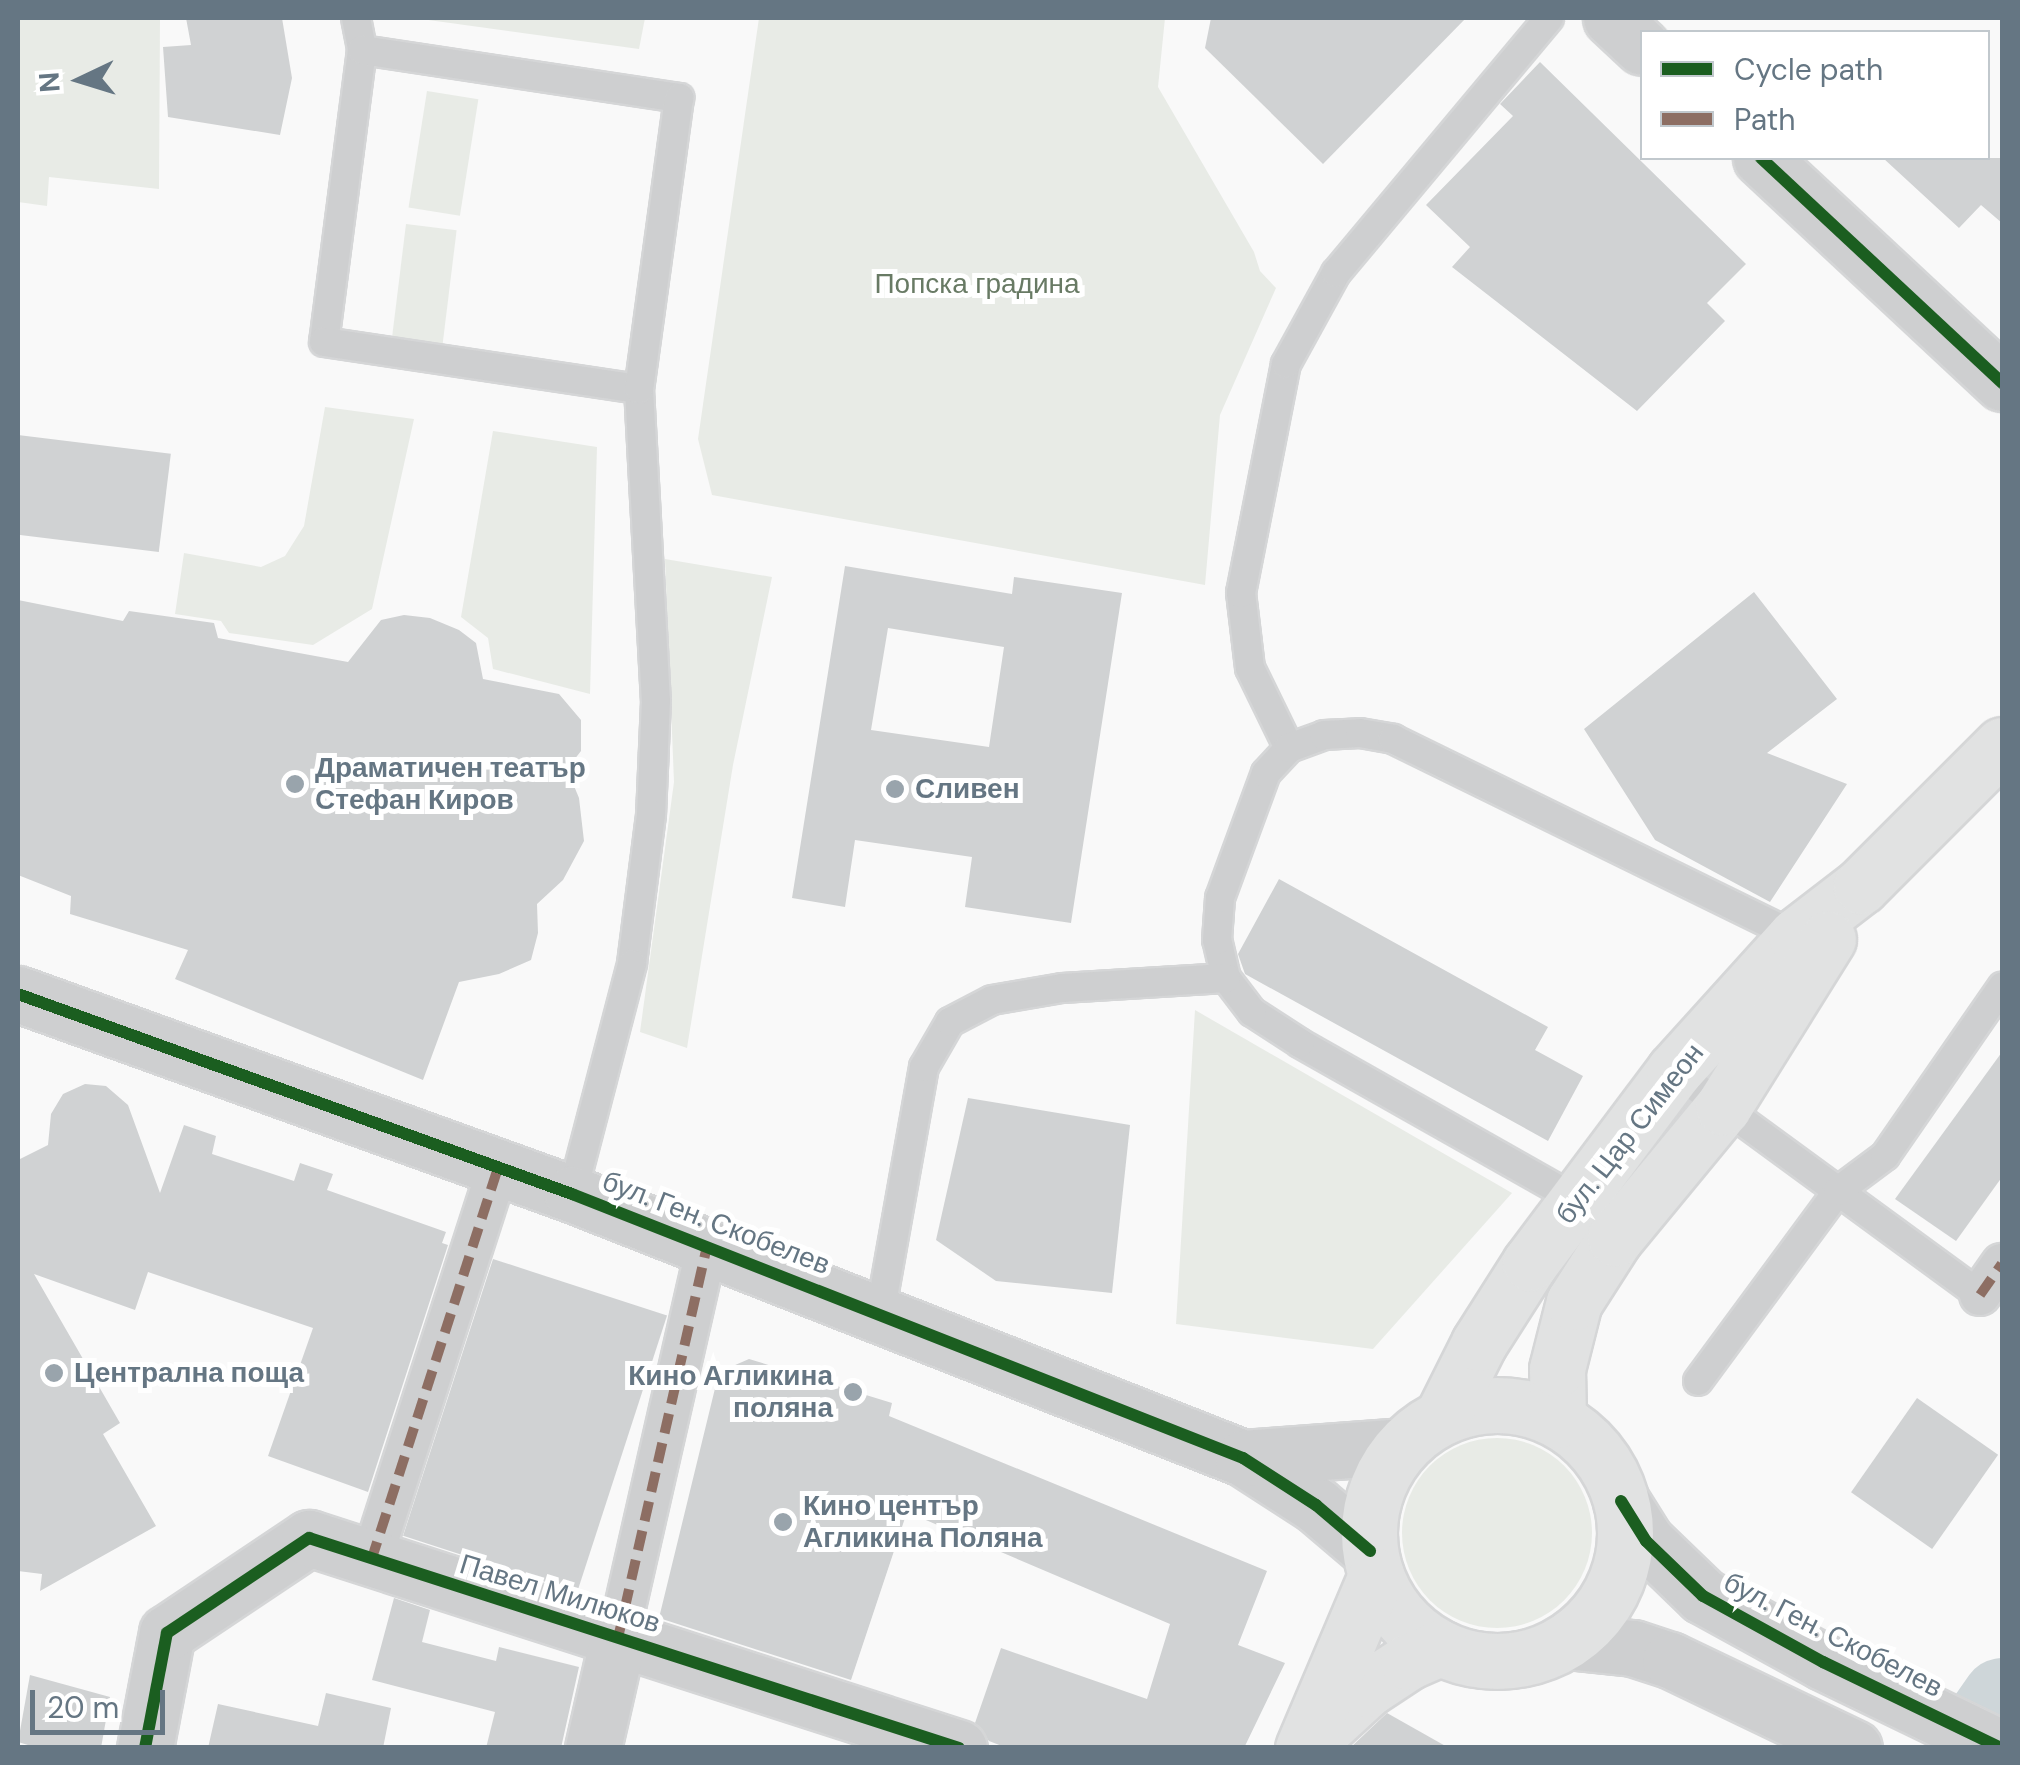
<!DOCTYPE html>
<meta charset="utf-8">
<style>
body{margin:0}
#map{position:relative;width:2020px;height:1765px;overflow:hidden;background:#f9f9f9;font-family:"DM Sans",sans-serif}
div>[style]{position:absolute}
.green>*{inset:0;background:#e8ebe6;transform-origin:0 0}
.round{border-radius:50%}
.river>*{height:80px;margin:-40px;padding:0 40px;transform-origin:40px;border-radius:40px;background:#ced6d9}
.building>*{inset:0;background:#d0d2d3;transform-origin:0 0}
.roads{filter:drop-shadow(2px 0 #d5d6d7) drop-shadow(-2px 0 #d5d6d7) drop-shadow(0 2px #d5d6d7) drop-shadow(0 -2px #d5d6d7)}
.service>*{height:28px;margin:-14px;padding:0 14px;transform-origin:14px;border-radius:14px;background:#cecfd0}
.pedestrian>*{height:40px;margin:-20px;padding:0 20px;transform-origin:20px;border-radius:20px;background:#cecfd0}
.minor>*{height:55px;margin:-27.5px;padding:0 27.5px;transform-origin:27.5px;border-radius:27.5px;background:#cecfd0}
.tertiary>*{height:55px;margin:-27.5px;padding:0 27.5px;transform-origin:27.5px;border-radius:27.5px;background:#cecfd0}
.secondary>*{height:55px;margin:-27.5px;padding:0 27.5px;transform-origin:27.5px;border-radius:27.5px;background:#e1e2e2}
.secondary>.ring{margin:-27.5px;padding:0;box-sizing:content-box;background:none;border:55px solid #e1e2e2;border-radius:50%}
.quiet>*{height:10px;margin-top:-5px;transform-origin:0;background:repeating-linear-gradient(90deg,#8d6e63 0 20px,transparent 0 30px)}
.cycleway>*{height:12px;margin:-6px;padding:0 6px;transform-origin:6px;border-radius:6px;background:#1b5e20}
.dots>*{width:28px;height:28px;translate:-50% -50%;box-sizing:border-box;border:5px solid #fff;border-radius:50%}
span{translate:-50% -50%;white-space:nowrap;text-align:center;line-height:1.15;-webkit-text-stroke:10px #fff;paint-order:stroke}
.park-label{font-size:28px;color:#687a64}
.poi-label{font-size:28px;color:#657683;font-weight:700}
.left{translate:0 -50%;text-align:left}
.right{translate:-100% -50%;text-align:right}
.street-label{font-size:28px;color:#657683}
.frame{position:absolute;inset:0;border:20px solid #657683;pointer-events:none}
.legend{position:absolute;left:1640px;top:30px;width:350px;height:130px;box-sizing:border-box;background:#fff;border:2px solid #c1c8cd;margin:0;padding:12px 18px;list-style:none;font-size:30px;color:#657683}
.legend li{display:flex;align-items:center;gap:20px;height:50px}
.legend b{width:50px;border:2px solid #c1c8cd}
.north{position:absolute;left:30px;top:30px;width:100px;height:100px;-webkit-text-stroke:8px #fff;paint-order:stroke;rotate:266deg;font-size:28px;font-weight:700;line-height:40px;text-align:center;color:#657683}
.north::after{content:'';display:block;margin:auto;width:35px;height:45px;background:#657683;clip-path:polygon(50% 0,100% 100%,50% 72%,0 100%)}
.scale{position:absolute;left:30px;top:1690px;width:135px;height:45px;box-sizing:border-box;border:5px solid #657683;border-top:0;padding-left:12px;font-size:30px;line-height:35px;white-space:nowrap;color:#657683;-webkit-text-stroke:8px #fff;paint-order:stroke}
</style>
<div id="map">
<div class="green">
<i style="clip-path:polygon(18px 18px,160px 18px,159px 189px,49px 177px,47px 206px,18px 202px)"></i>
<i style="clip-path:polygon(414px 18px,645px 18px,639px 49px)"></i>
<i style="clip-path:polygon(759px 18px,1165px 18px,1158px 87px,1254px 252px,1260px 271px,1276px 288px,1220px 415px,1205px 585px,712px 495px,698px 439px)"></i>
<i style="left:427px;top:91px;width:52px;height:118px;rotate:9deg"></i>
<i style="left:406px;top:224px;width:51px;height:120px;rotate:7deg"></i>
<i style="clip-path:polygon(325px 407px,414px 419px,372px 609px,313px 645px,229px 633px,221px 621px,175px 614px,184px 553px,261px 567px,285px 556px,304px 526px)"></i>
<i style="clip-path:polygon(493px 431px,597px 447px,590px 694px,493px 669px,488px 638px,461px 617px)"></i>
<i style="clip-path:polygon(665px 559px,772px 577px,733px 765px,687px 1048px,640px 1032px,674px 782px)"></i>
<i style="clip-path:polygon(1195px 1010px,1512px 1193px,1373px 1349px,1176px 1324px)"></i>
<i class="round" style="left:1402px;top:1438px;width:190px;height:190px"></i>
</div>
<div class="river">
<i style="left:1967px;top:1748px;width:61px;rotate:-55deg"></i>
</div>
<div class="building">
<i style="clip-path:polygon(186px 18px,282px 18px,292px 78px,280px 135px,168px 117px,163px 47px,191px 45px)"></i>
<i style="clip-path:polygon(1211px 18px,1466px 18px,1323px 164px,1205px 48px)"></i>
<i style="clip-path:polygon(1540px 62px,1746px 264px,1707px 303px,1725px 321px,1637px 411px,1452px 267px,1470px 247px,1426px 205px,1513px 116px,1500px 104px)"></i>
<i style="clip-path:polygon(1883px 158px,2002px 158px,2002px 223px,1981px 205px,1959px 228px)"></i>
<i style="left:18px;top:435px;width:154px;height:99px;rotate:7deg"></i>
<i style="clip-path:polygon(evenodd,845px 566px,1012px 594px,1014px 577px,1122px 593px,1071px 923px,965px 907px,972px 857px,855px 840px,845px 907px,792px 898px,845px 566px,888px 628px,1004px 647px,989px 747px,871px 730px,888px 628px)"></i>
<i style="clip-path:polygon(1754px 592px,1837px 699px,1767px 753px,1847px 784px,1770px 902px,1655px 840px,1584px 729px)"></i>
<i style="clip-path:polygon(18px 600px,123px 621px,129px 611px,214px 623px,218px 638px,348px 662px,381px 620px,404px 615px,430px 618px,459px 630px,476px 643px,483px 679px,559px 694px,581px 720px,581px 751px,567px 769px,579px 798px,584px 841px,563px 880px,537px 904px,538px 933px,531px 960px,499px 974px,459px 982px,423px 1080px,175px 979px,188px 950px,70px 914px,71px 896px,18px 875px)"></i>
<i style="clip-path:polygon(1279px 879px,1548px 1027px,1535px 1050px,1583px 1076px,1548px 1141px,1245px 974px,1238px 954px)"></i>
<i style="clip-path:polygon(2002px 1052px,2002px 1177px,1956px 1241px,1895px 1199px)"></i>
<i style="clip-path:polygon(85px 1084px,106px 1086px,128px 1105px,160px 1193px,184px 1125px,216px 1136px,212px 1154px,294px 1181px,300px 1163px,333px 1174px,327px 1190px,446px 1232px,442px 1243px,448px 1245px,368px 1492px,268px 1456px,313px 1328px,148px 1272px,135px 1310px,34px 1274px,120px 1423px,103px 1434px,156px 1526px,40px 1591px,42px 1574px,18px 1571px,18px 1160px,48px 1145px,51px 1114px,63px 1094px)"></i>
<i style="clip-path:polygon(968px 1098px,1130px 1125px,1112px 1293px,996px 1281px,936px 1240px)"></i>
<i style="left:493px;top:1259px;width:183px;height:291px;rotate:18deg"></i>
<i style="clip-path:polygon(749px 1359px,892px 1403px,889px 1416px,1267px 1571px,1238px 1645px,1285px 1663px,1244px 1748px,1007px 1748px,989px 1741px,975px 1723px,1001px 1648px,1147px 1699px,1170px 1624px,907px 1512px,851px 1680px,659px 1618px,719px 1372px)"></i>
<i style="left:1917px;top:1398px;width:99px;height:115px;rotate:35deg"></i>
<i style="clip-path:polygon(394px 1598px,430px 1610px,422px 1642px,496px 1661px,499px 1647px,579px 1667px,561px 1748px,486px 1748px,495px 1712px,372px 1680px)"></i>
<i style="clip-path:polygon(30px 1675px,110px 1697px,101px 1748px,38px 1748px,18px 1742px)"></i>
<i style="clip-path:polygon(326px 1693px,391px 1708px,383px 1748px,208px 1748px,218px 1704px,318px 1726px)"></i>
<i style="clip-path:polygon(1387px 1713px,1449px 1748px,1350px 1748px)"></i>
</div>
<div class="roads">
<div class="service">
<i style="left:356px;top:18px;width:33px;rotate:79deg"></i>
<i style="left:362px;top:50px;width:294px;rotate:97.4deg"></i>
<i style="left:324px;top:342px;width:318px;rotate:8.5deg"></i>
<i style="left:639px;top:389px;width:312px;rotate:86.9deg"></i>
<i style="left:656px;top:701px;width:114px;rotate:92.5deg"></i>
<i style="left:651px;top:815px;width:150px;rotate:97.3deg"></i>
<i style="left:632px;top:964px;width:238px;rotate:104.6deg"></i>
<i style="left:362px;top:50px;width:321px;rotate:8.6deg"></i>
<i style="left:679px;top:98px;width:294px;rotate:97.8deg"></i>
<i style="left:1289px;top:748px;width:89px;rotate:-116deg"></i>
<i style="left:1250px;top:668px;width:76px;rotate:-96.8deg"></i>
<i style="left:1241px;top:593px;width:233px;rotate:-78.9deg"></i>
<i style="left:1286px;top:364px;width:104px;rotate:-61.2deg"></i>
<i style="left:1336px;top:273px;width:332px;rotate:-50.1deg"></i>
<i style="left:1674px;top:1071px;width:379px;rotate:36.2deg"></i>
<i style="left:1577px;top:1200px;width:318px;rotate:-150.5deg"></i>
<i style="left:1300px;top:1043px;width:57px;rotate:-147.1deg"></i>
<i style="left:1252px;top:1012px;width:43px;rotate:-127.4deg"></i>
<i style="left:1226px;top:978px;width:39px;rotate:-103deg"></i>
<i style="left:1217px;top:940px;width:42px;rotate:-85.9deg"></i>
<i style="left:1220px;top:898px;width:133px;rotate:-69.8deg"></i>
<i style="left:1266px;top:773px;width:34px;rotate:-47deg"></i>
<i style="left:1289px;top:748px;width:37px;rotate:-20deg"></i>
<i style="left:1324px;top:735px;width:36px;rotate:-3deg"></i>
<i style="left:1360px;top:733px;width:34px;rotate:10deg"></i>
<i style="left:1393px;top:739px;width:449px;rotate:26.1deg"></i>
<i style="left:880px;top:1314px;width:251px;rotate:-79.9deg"></i>
<i style="left:924px;top:1067px;width:52px;rotate:-60deg"></i>
<i style="left:950px;top:1022px;width:47px;rotate:-27.6deg"></i>
<i style="left:992px;top:1000px;width:71px;rotate:-9.7deg"></i>
<i style="left:1062px;top:988px;width:164px;rotate:-3.5deg"></i>
<i style="left:1698px;top:1381px;width:236px;rotate:-53.6deg"></i>
<i style="left:1838px;top:1191px;width:59px;rotate:-36.7deg"></i>
<i style="left:1885px;top:1156px;width:206px;rotate:-55.3deg"></i>
</div>
<div class="pedestrian">
<i style="left:1980px;top:1295px;width:38px;rotate:-55deg"></i>
<i style="left:371px;top:1561px;width:413px;rotate:-72.1deg"></i>
<i style="left:618px;top:1638px;width:401px;rotate:-77.2deg"></i>
</div>
<div class="minor">
<i style="left:145px;top:1748px;width:117px;rotate:-79.2deg"></i>
<i style="left:167px;top:1633px;width:171px;rotate:-33.8deg"></i>
<i style="left:309px;top:1538px;width:683px;rotate:17.9deg"></i>
<i style="left:593px;top:1748px;width:113px;rotate:-77.2deg"></i>
</div>
<div class="tertiary">
<i style="left:1611px;top:18px;width:42px;rotate:43.1deg"></i>
<i style="left:1761px;top:158px;width:330px;rotate:43deg"></i>
<i style="left:18px;top:994px;width:589px;rotate:19.85deg"></i>
<i style="left:572px;top:1194px;width:721px;rotate:21.48deg"></i>
<i style="left:1243px;top:1458px;width:87px;rotate:32.8deg"></i>
<i style="left:1316px;top:1505px;width:71px;rotate:40.4deg"></i>
<i style="left:1243px;top:1458px;width:159px;rotate:-4.3deg"></i>
<i style="left:1621px;top:1501px;width:47px;rotate:58deg"></i>
<i style="left:1646px;top:1541px;width:79px;rotate:44deg"></i>
<i style="left:1703px;top:1596px;width:137px;rotate:28.8deg"></i>
<i style="left:1823px;top:1662px;width:198px;rotate:25.8deg"></i>
<i style="left:1566px;top:1641px;width:67px;rotate:6deg"></i>
<i style="left:1633px;top:1648px;width:39px;rotate:18deg"></i>
<i style="left:1670px;top:1660px;width:204px;rotate:25.6deg"></i>
</div>
<div class="secondary">
<i class="ring" style="left:1369px;top:1405px;width:201px;height:201px"></i>
<i style="left:1442px;top:1417px;width:83px;rotate:-63.4deg"></i>
<i style="left:1479px;top:1343px;width:95px;rotate:-57.5deg"></i>
<i style="left:1530px;top:1263px;width:240px;rotate:-53.1deg"></i>
<i style="left:1674px;top:1071px;width:182px;rotate:-47.9deg"></i>
<i style="left:1796px;top:936px;width:82px;rotate:-37.6deg"></i>
<i style="left:1861px;top:886px;width:199px;rotate:-45deg"></i>
<i style="left:1558px;top:1420px;width:51px;rotate:-91.1deg"></i>
<i style="left:1557px;top:1369px;width:69px;rotate:-75.8deg"></i>
<i style="left:1574px;top:1302px;width:76px;rotate:-57.4deg"></i>
<i style="left:1615px;top:1238px;width:170px;rotate:-50.5deg"></i>
<i style="left:1723px;top:1107px;width:198px;rotate:-58deg"></i>
<i style="left:1317px;top:1735px;width:68px;rotate:-42.6deg"></i>
<i style="left:1367px;top:1689px;width:49px;rotate:-33.4deg"></i>
<i style="left:1408px;top:1662px;width:35px;rotate:-24deg"></i>
<i style="left:1303px;top:1748px;width:187px;rotate:-67deg"></i>
</div>
</div>
<div class="quiet">
<i style="left:1980px;top:1295px;width:38px;rotate:-55deg"></i>
<i style="left:371px;top:1561px;width:413px;rotate:-72.1deg"></i>
<i style="left:618px;top:1638px;width:401px;rotate:-77.2deg"></i>
</div>
<div class="cycleway">
<i style="left:1761px;top:158px;width:330px;rotate:43deg"></i>
<i style="left:18px;top:994px;width:589px;rotate:19.85deg"></i>
<i style="left:572px;top:1194px;width:721px;rotate:21.48deg"></i>
<i style="left:1243px;top:1458px;width:87px;rotate:32.8deg"></i>
<i style="left:1316px;top:1505px;width:71px;rotate:40.4deg"></i>
<i style="left:1621px;top:1501px;width:47px;rotate:58deg"></i>
<i style="left:1646px;top:1541px;width:79px;rotate:44deg"></i>
<i style="left:1703px;top:1596px;width:137px;rotate:28.8deg"></i>
<i style="left:1823px;top:1662px;width:198px;rotate:25.8deg"></i>
<i style="left:145px;top:1748px;width:117px;rotate:-79.2deg"></i>
<i style="left:167px;top:1633px;width:171px;rotate:-33.8deg"></i>
<i style="left:309px;top:1538px;width:683px;rotate:17.9deg"></i>
</div>
<div class="dots">
<i style="left:295px;top:784px;background:#99a4ac"></i>
<i style="left:895px;top:789px;background:#99a4ac"></i>
<i style="left:54px;top:1373px;background:#99a4ac"></i>
<i style="left:853px;top:1392px;background:#99a4ac"></i>
<i style="left:783px;top:1522px;background:#99a4ac"></i>
</div>
<div class="park-label">
<span style="left:977px;top:284px">Попска градина</span>
</div>
<div class="poi-label">
<span class="left" style="left:315px;top:784px">Драматичен театър<br>Стефан Киров</span>
<span class="left" style="left:915px;top:789px">Сливен</span>
<span class="left" style="left:74px;top:1373px">Централна поща</span>
<span class="right" style="left:833px;top:1392px">Кино Агликина<br>поляна</span>
<span class="left" style="left:803px;top:1522px">Кино център<br>Агликина Поляна</span>
</div>
<div class="street-label">
<span style="left:1630px;top:1134px;rotate:-52deg">бул. Цар Симеон</span>
<span style="left:716px;top:1223px;rotate:21deg">бул. Ген. Скобелев</span>
<span style="left:560px;top:1594px;rotate:17deg">Павел Милюков</span>
<span style="left:1833px;top:1635px;rotate:27deg">бул. Ген. Скобелев</span>
</div>
<div class="frame"></div>
<ul class="legend">
<li><b style="height:12px;background:#1b5e20"></b>Cycle path</li>
<li><b style="height:12px;background:#8d6e63"></b>Path</li>
</ul>
<div class="north">N</div>
<div class="scale">20 m</div>
</div>
